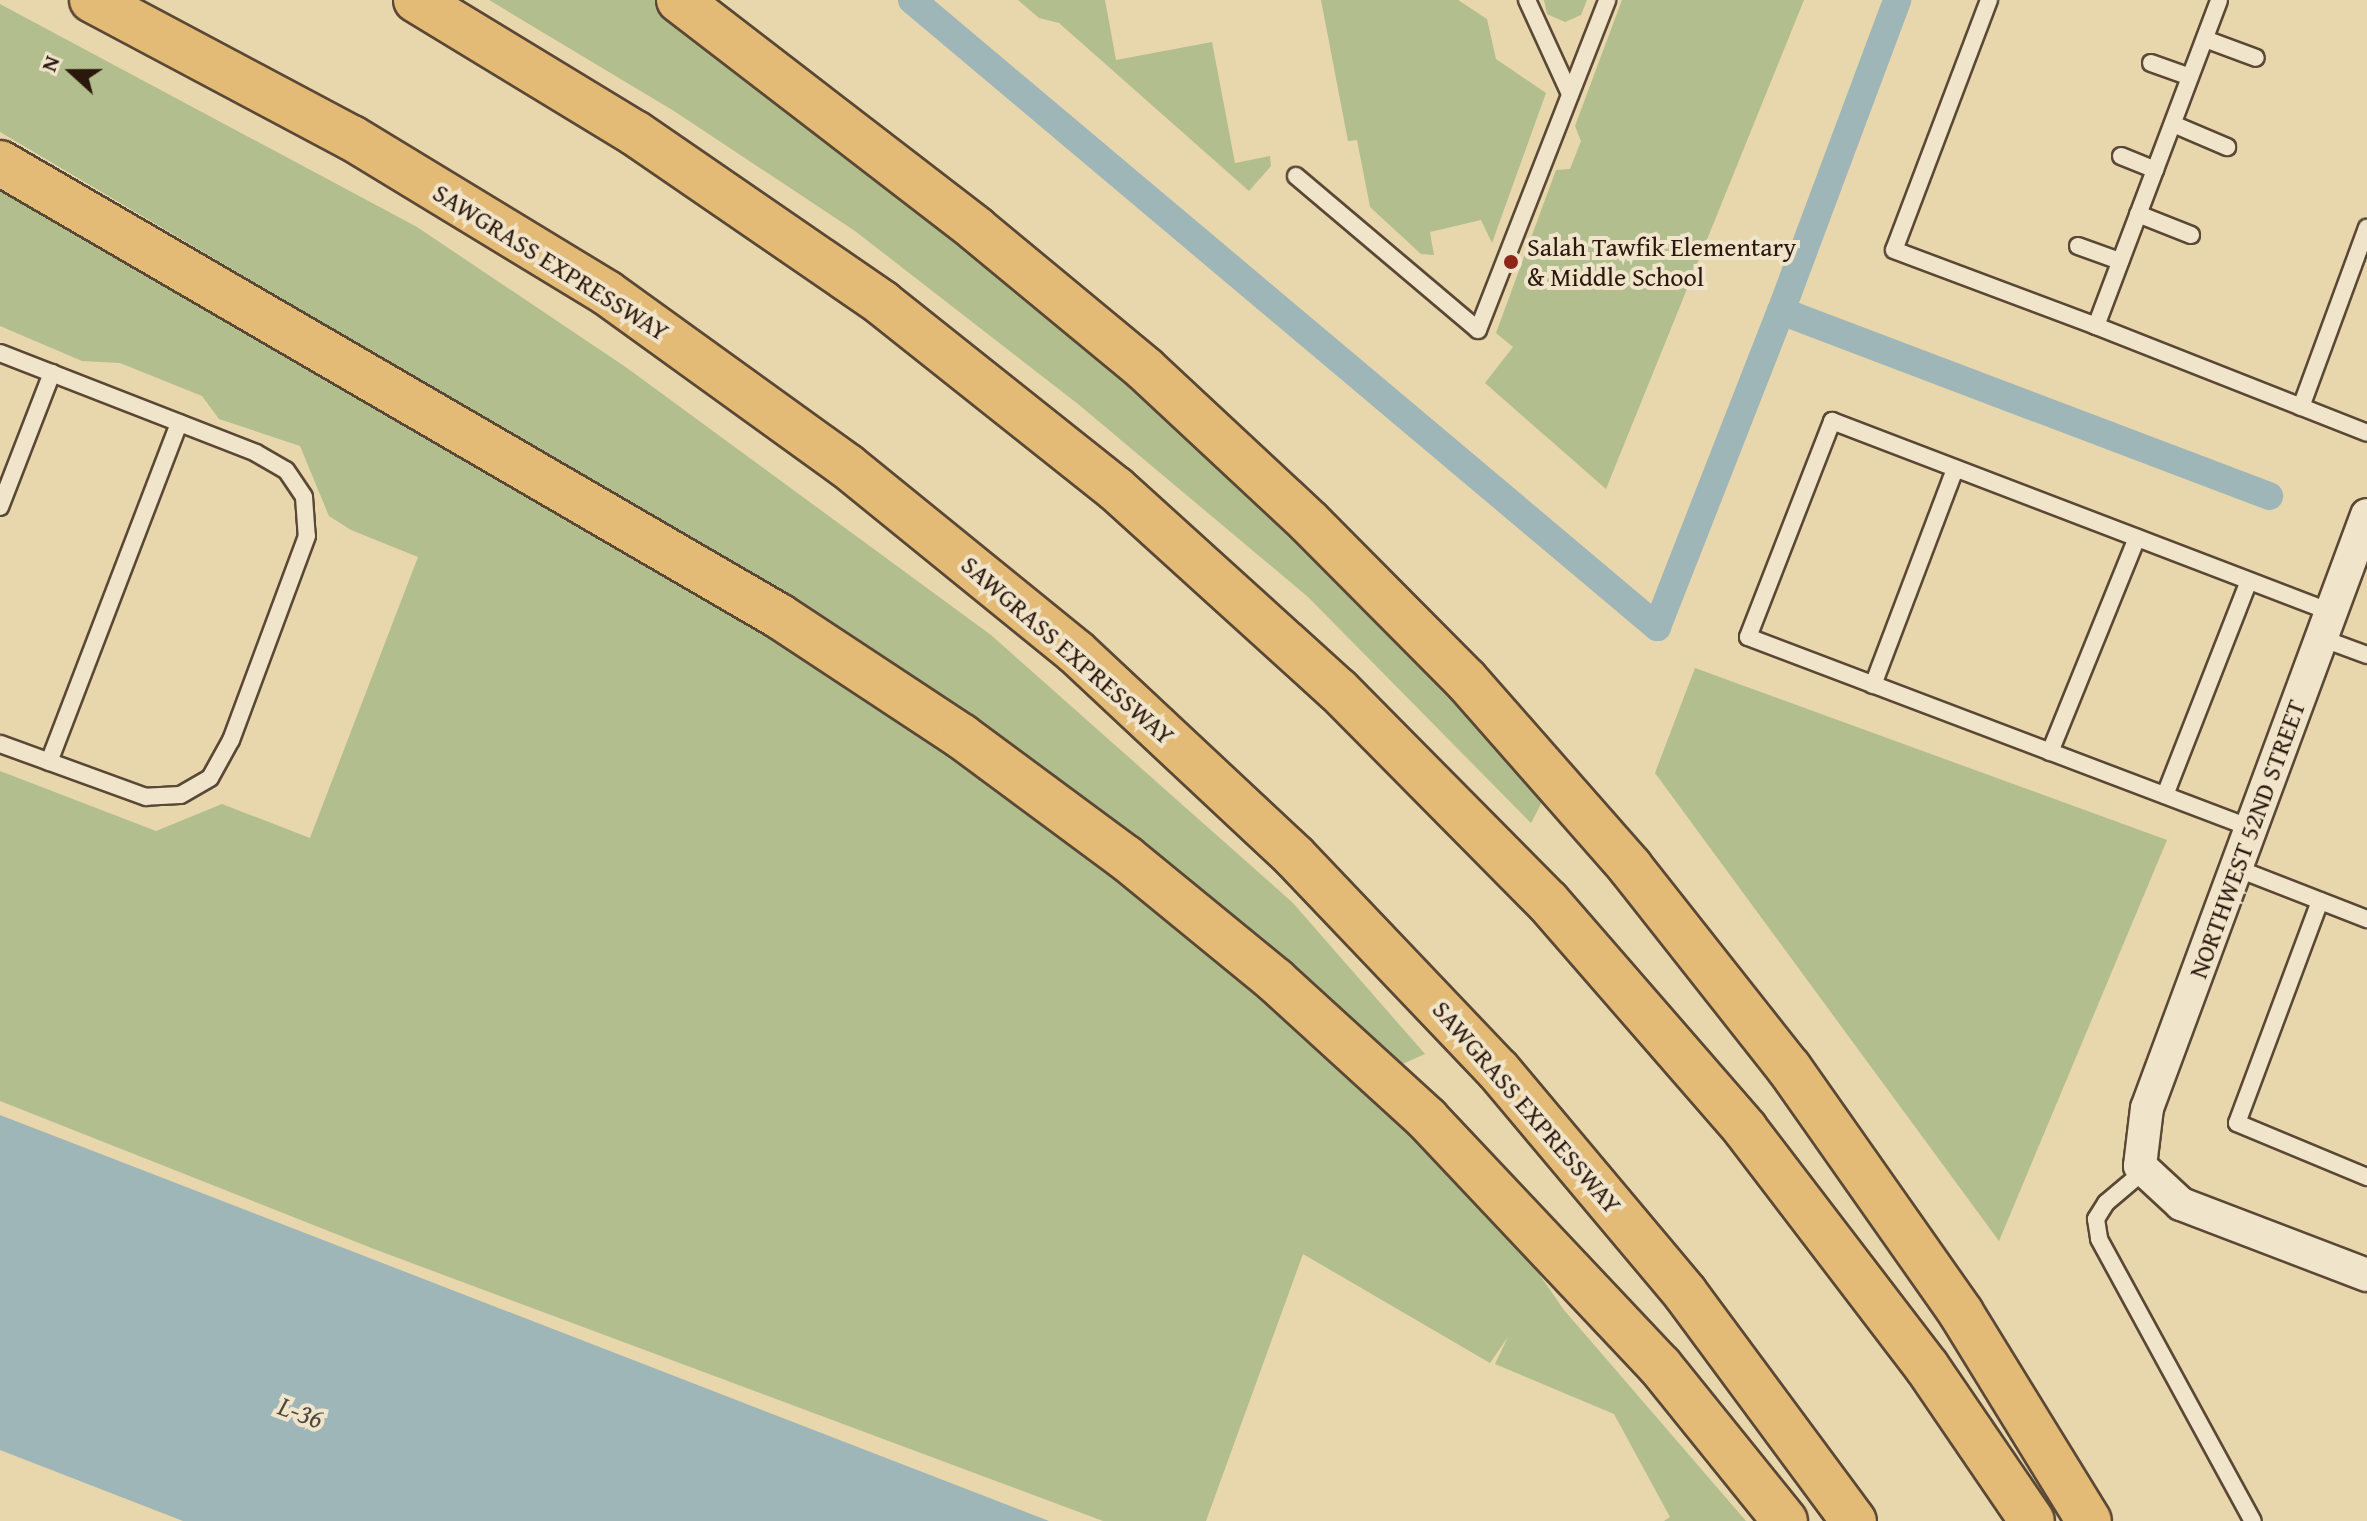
<!DOCTYPE html>
<style>
body{margin:0}
#map{position:relative;width:2367px;height:1521px;overflow:hidden;background:#e8d6ad;font-family:"Gentium Book Plus",serif}
div>[style]{position:absolute}
.green>*{inset:0;background:#b2be8d}
.water>*{inset:0;background:#9eb6b7}
.canal>*{height:28px;margin:-14px;padding:0 14px;transform-origin:14px;border-radius:14px;background:#9eb6b7}
.roads{filter:drop-shadow(2px 0 #5a4835) drop-shadow(-2px 0 #5a4835) drop-shadow(0 2px #5a4835) drop-shadow(0 -2px #5a4835)}
.service>*{height:16px;margin:-8px;padding:0 8px;transform-origin:8px;border-radius:8px;background:#f0e4ca}
.minor>*{height:32px;margin:-16px;padding:0 16px;transform-origin:16px;border-radius:16px;background:#f0e4ca}
.motorway>*{height:44px;margin:-22px;padding:0 22px;transform-origin:22px;border-radius:22px;background:#e4bb76}
.dots>*{width:22px;height:22px;translate:-50% -50%;box-sizing:border-box;border:4px solid #f0e4ca;border-radius:50%}
span{translate:-50% -50%;white-space:nowrap;text-align:center;line-height:1.15;-webkit-text-stroke:8px #f0e4ca;paint-order:stroke}
.poi-label{font-size:26px;color:#2b180d}
.left{translate:0 -50%;text-align:left}
.street-label{font-size:26px;color:#2b180d}
.water-label{font-size:28px;color:#4e4740;font-style:italic}
.north{position:absolute;left:32px;top:32px;width:80px;height:80px;-webkit-text-stroke:6px #f0e4ca;paint-order:stroke;rotate:291deg;font-size:22px;font-weight:700;line-height:32px;text-align:center;color:#2b180d}
.north::after{content:'';display:block;margin:auto;width:28px;height:36px;background:#2b180d;clip-path:polygon(50% 0,100% 100%,50% 72%,0 100%)}
</style>
<div id="map">
<div class="green">
<i style="clip-path:polygon(489px 0,667px 0,1137px 377px,1550px 787px,1531px 823px,1308px 597px,1078px 404px,855px 231px,674px 111px)"></i>
<i style="clip-path:polygon(1018px 0,1105px 0,1116px 60px,1212px 42px,1235px 163px,1270px 156px,1271px 166px,1249px 191px,1059px 23px,1039px 18px)"></i>
<i style="clip-path:polygon(1321px 0,1458px 0,1487px 19px,1496px 59px,1546px 93px,1492px 243px,1481px 220px,1430px 232px,1434px 255px,1421px 254px,1370px 207px,1357px 140px,1348px 141px)"></i>
<i style="clip-path:polygon(1544px 0,1587px 0,1581px 15px,1565px 22px,1547px 14px)"></i>
<i style="clip-path:polygon(1622px 0,1804px 0,1606px 489px,1485px 383px,1513px 347px,1496px 333px,1556px 170px,1570px 169px,1581px 141px,1575px 126px)"></i>
<i style="clip-path:polygon(0 4px,417px 227px,627px 368px,991px 635px,1293px 903px,1425px 1054px,1398px 1066px,665px 525px,0 132px)"></i>
<i style="clip-path:polygon(0 184px,868px 689px,1210px 941px,1496px 1212px,1564px 1310px,1746px 1521px,1664px 1521px,1670px 1517px,1614px 1414px,1495px 1364px,1508px 1337px,1490px 1363px,1303px 1254px,1206px 1521px,1103px 1521px,374px 1249px,0 1101px,0 771px,156px 831px,222px 804px,310px 838px,418px 557px,351px 530px,329px 516px,300px 446px,219px 419px,202px 396px,120px 363px,82px 361px,0 326px)"></i>
<i style="clip-path:polygon(1695px 668px,2167px 840px,1999px 1241px,1655px 773px)"></i>
</div>
<div class="water">
<i style="clip-path:polygon(0 1115px,1049px 1521px,183px 1521px,0 1450px)"></i>
</div>
<div class="canal">
<i style="left:912px;top:0;width:974px;rotate:40.08deg"></i>
<i style="left:1657px;top:627px;width:339px;rotate:-68.6deg"></i>
<i style="left:1781px;top:311px;width:522px;rotate:20.76deg"></i>
<i style="left:1781px;top:311px;width:332px;rotate:-69.5deg"></i>
</div>
<div class="roads">
<div class="service">
<i style="left:1527px;top:0;width:103px;rotate:65.4deg"></i>
<i style="left:1989px;top:0;width:267px;rotate:110.8deg"></i>
<i style="left:1894px;top:250px;width:216px;rotate:20.6deg"></i>
<i style="left:2096px;top:326px;width:348px;rotate:-69.3deg"></i>
<i style="left:2205px;top:39px;width:54px;rotate:20.4deg"></i>
<i style="left:2151px;top:63px;width:41px;rotate:19.7deg"></i>
<i style="left:2173px;top:124px;width:59px;rotate:23.1deg"></i>
<i style="left:2121px;top:156px;width:37px;rotate:22deg"></i>
<i style="left:1296px;top:176px;width:238px;rotate:40.2deg"></i>
<i style="left:1478px;top:330px;width:354px;rotate:-68.6deg"></i>
<i style="left:2138px;top:214px;width:57px;rotate:21.6deg"></i>
<i style="left:2078px;top:246px;width:45px;rotate:19.7deg"></i>
<i style="left:2096px;top:326px;width:291px;rotate:21.5deg"></i>
<i style="left:0;top:353px;width:275px;rotate:21.3deg"></i>
<i style="left:256px;top:453px;width:34px;rotate:30deg"></i>
<i style="left:286px;top:470px;width:32px;rotate:56deg"></i>
<i style="left:304px;top:497px;width:39px;rotate:86deg"></i>
<i style="left:307px;top:536px;width:218px;rotate:110.4deg"></i>
<i style="left:231px;top:740px;width:43px;rotate:118.9deg"></i>
<i style="left:210px;top:778px;width:34px;rotate:150deg"></i>
<i style="left:180px;top:795px;width:34px;rotate:177deg"></i>
<i style="left:146px;top:797px;width:155px;rotate:-160deg"></i>
<i style="left:2301px;top:407px;width:191px;rotate:-69.8deg"></i>
<i style="left:0;top:507px;width:144px;rotate:-68.8deg"></i>
<i style="left:2321px;top:638px;width:49px;rotate:20.3deg"></i>
<i style="left:1873px;top:685px;width:231px;rotate:-69.2deg"></i>
<i style="left:2050px;top:752px;width:231px;rotate:-67.9deg"></i>
<i style="left:49px;top:762px;width:363px;rotate:-69deg"></i>
<i style="left:2165px;top:795px;width:230px;rotate:-68.6deg"></i>
<i style="left:2251px;top:828px;width:538px;rotate:-159.21deg"></i>
<i style="left:1748px;top:637px;width:232px;rotate:-68.7deg"></i>
<i style="left:1832px;top:421px;width:534px;rotate:20.95deg"></i>
<i style="left:2236px;top:868px;width:141px;rotate:21.3deg"></i>
<i style="left:2320px;top:901px;width:237px;rotate:110.5deg"></i>
<i style="left:2237px;top:1123px;width:141px;rotate:22.6deg"></i>
<i style="left:2145px;top:1170px;width:51px;rotate:139.8deg"></i>
<i style="left:2106px;top:1203px;width:19px;rotate:122deg"></i>
<i style="left:2096px;top:1219px;width:20px;rotate:81deg"></i>
<i style="left:2099px;top:1239px;width:321px;rotate:61.4deg"></i>
</div>
<div class="minor">
<i style="left:2367px;top:515px;width:632px;rotate:110.35deg"></i>
<i style="left:2147px;top:1108px;width:58px;rotate:96.9deg"></i>
<i style="left:2140px;top:1166px;width:56px;rotate:42.8deg"></i>
<i style="left:2181px;top:1204px;width:199px;rotate:20.9deg"></i>
</div>
<div class="motorway">
<i style="left:92px;top:0;width:294px;rotate:28deg"></i>
<i style="left:352px;top:138px;width:298px;rotate:31.3deg"></i>
<i style="left:607px;top:293px;width:296px;rotate:35.8deg"></i>
<i style="left:847px;top:466px;width:295px;rotate:39.1deg"></i>
<i style="left:1076px;top:652px;width:299px;rotate:43.1deg"></i>
<i style="left:1294px;top:856px;width:296px;rotate:46.4deg"></i>
<i style="left:1498px;top:1070px;width:291px;rotate:50deg"></i>
<i style="left:1685px;top:1293px;width:284px;rotate:53.5deg"></i>
<i style="left:416px;top:0;width:256px;rotate:31.3deg"></i>
<i style="left:635px;top:133px;width:300px;rotate:34.5deg"></i>
<i style="left:882px;top:303px;width:299px;rotate:38.5deg"></i>
<i style="left:1116px;top:489px;width:299px;rotate:42.2deg"></i>
<i style="left:1338px;top:690px;width:298px;rotate:45.3deg"></i>
<i style="left:1548px;top:902px;width:301px;rotate:49deg"></i>
<i style="left:1745px;top:1129px;width:300px;rotate:52.6deg"></i>
<i style="left:1927px;top:1367px;width:186px;rotate:55.7deg"></i>
<i style="left:679px;top:0;width:375px;rotate:37.6deg"></i>
<i style="left:976px;top:229px;width:219px;rotate:39.6deg"></i>
<i style="left:1145px;top:369px;width:224px;rotate:43deg"></i>
<i style="left:1309px;top:522px;width:223px;rotate:45.2deg"></i>
<i style="left:1466px;top:680px;width:249px;rotate:48.7deg"></i>
<i style="left:1630px;top:867px;width:256px;rotate:51.7deg"></i>
<i style="left:1789px;top:1068px;width:299px;rotate:54.9deg"></i>
<i style="left:1961px;top:1313px;width:244px;rotate:58.4deg"></i>
<i style="left:0;top:163px;width:901px;rotate:30.18deg"></i>
<i style="left:779px;top:616px;width:218px;rotate:33.4deg"></i>
<i style="left:961px;top:736px;width:205px;rotate:36.5deg"></i>
<i style="left:1126px;top:858px;width:193px;rotate:39.3deg"></i>
<i style="left:1275px;top:980px;width:206px;rotate:42.4deg"></i>
<i style="left:1427px;top:1119px;width:340px;rotate:46.7deg"></i>
<i style="left:1660px;top:1366px;width:199px;rotate:51.1deg"></i>
</div>
</div>
<div class="dots">
<i style="left:1511px;top:262px;background:#8f2418"></i>
</div>
<div class="poi-label">
<span class="left" style="left:1527px;top:262px">Salah Tawfik Elementary<br>&amp; Middle School</span>
</div>
<div class="street-label">
<span style="left:551px;top:262px;rotate:32deg">SAWGRASS EXPRESSWAY</span>
<span style="left:1068px;top:650px;rotate:41deg">SAWGRASS EXPRESSWAY</span>
<span style="left:2247px;top:839px;rotate:-70deg">NORTHWEST 52ND STREET</span>
<span style="left:1527px;top:1107px;rotate:49deg">SAWGRASS EXPRESSWAY</span>
</div>
<div class="water-label">
<span style="left:301px;top:1412px;rotate:20deg">L-36</span>
</div>
<div class="north">N</div>
</div>
